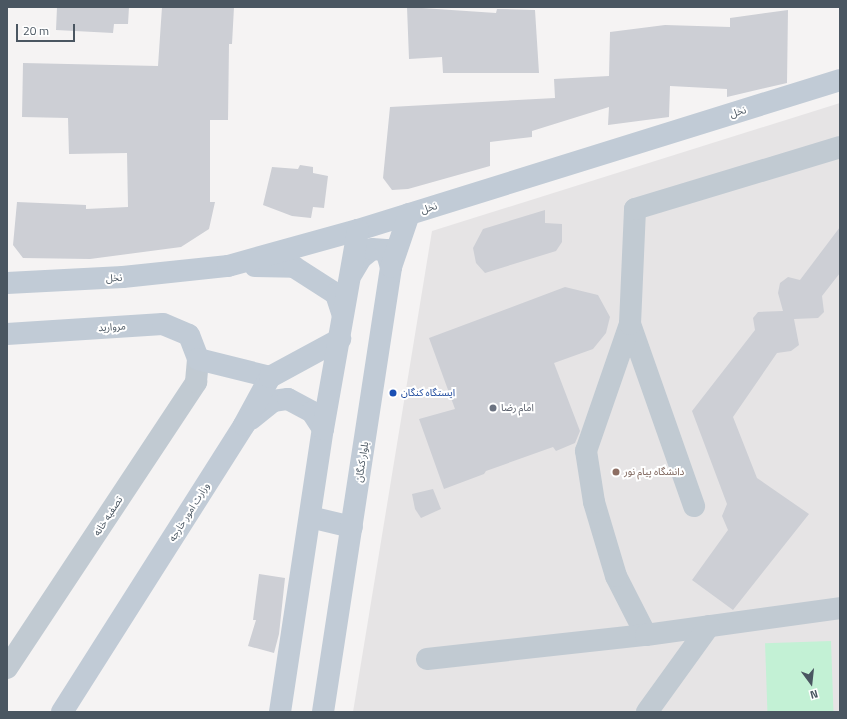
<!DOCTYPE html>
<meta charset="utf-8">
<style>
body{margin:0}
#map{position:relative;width:847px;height:719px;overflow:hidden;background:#f5f3f3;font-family:"Titillium Web","Noto Sans Arabic",sans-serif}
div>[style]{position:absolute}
.education>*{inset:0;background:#e6e4e5}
.green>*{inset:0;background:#c3f1d5;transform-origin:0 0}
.building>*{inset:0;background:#cdcfd5}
.street>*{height:22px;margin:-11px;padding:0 11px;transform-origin:11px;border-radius:11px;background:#c1cad2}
.secondary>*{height:22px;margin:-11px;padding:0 11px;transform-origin:11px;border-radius:11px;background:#c1cbd6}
.dots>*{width:11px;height:11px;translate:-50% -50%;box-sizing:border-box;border:2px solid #fff;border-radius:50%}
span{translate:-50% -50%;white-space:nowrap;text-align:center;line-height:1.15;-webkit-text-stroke:4px #fff;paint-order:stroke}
.street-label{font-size:10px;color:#4a5661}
.transit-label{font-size:10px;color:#164399}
.left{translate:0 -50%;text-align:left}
.worship-label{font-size:10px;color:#5b616d}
.education-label{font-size:10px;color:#785e54}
.frame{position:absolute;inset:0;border:8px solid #4a5661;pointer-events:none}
.north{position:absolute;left:791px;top:663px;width:40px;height:40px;-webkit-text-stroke:3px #fff;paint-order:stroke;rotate:165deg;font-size:11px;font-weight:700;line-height:16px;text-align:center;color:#4a5661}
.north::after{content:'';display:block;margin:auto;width:14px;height:18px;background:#4a5661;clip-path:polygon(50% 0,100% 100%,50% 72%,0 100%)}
.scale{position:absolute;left:16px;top:24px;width:59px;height:18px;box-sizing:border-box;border:2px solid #4a5661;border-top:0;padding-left:5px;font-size:12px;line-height:14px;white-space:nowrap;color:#4a5661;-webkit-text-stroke:3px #fff;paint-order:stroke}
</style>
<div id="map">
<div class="education">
<i style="clip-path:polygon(840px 103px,840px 712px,353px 712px,432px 231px)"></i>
</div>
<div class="green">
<i style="left:831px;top:641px;width:71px;height:66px;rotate:88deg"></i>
</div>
<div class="building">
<i style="clip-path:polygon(57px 7px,129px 7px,128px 24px,114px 24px,113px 33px,56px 30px)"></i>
<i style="clip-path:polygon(162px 7px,234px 7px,232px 44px,229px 44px,228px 120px,210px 120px,210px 202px,215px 202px,209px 229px,181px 247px,90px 259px,23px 258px,13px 245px,17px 202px,86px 205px,86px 209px,128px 207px,127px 153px,69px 154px,68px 118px,22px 117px,23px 63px,158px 66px)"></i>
<i style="clip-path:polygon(407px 7px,496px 13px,497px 9px,535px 10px,539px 73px,443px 73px,442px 57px,409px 59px)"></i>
<i style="clip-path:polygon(788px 10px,787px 83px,727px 97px,727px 89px,670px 86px,669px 117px,608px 125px,609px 107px,532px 131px,532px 137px,490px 142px,490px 166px,408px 189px,392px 190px,383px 178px,390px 107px,555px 98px,554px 79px,609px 76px,610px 32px,665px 25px,730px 27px,730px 18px)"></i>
<i style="clip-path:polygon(300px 165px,313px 167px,313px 173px,328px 176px,324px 208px,313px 207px,311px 218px,292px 216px,263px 205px,272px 167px,298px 169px)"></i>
<i style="clip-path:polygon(545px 210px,545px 223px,562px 224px,562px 242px,556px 251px,485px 273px,476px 263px,473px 248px,483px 229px)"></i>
<i style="clip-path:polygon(840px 227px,840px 273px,822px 296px,824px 312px,818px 318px,794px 319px,799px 345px,791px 351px,777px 353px,733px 417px,757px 478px,809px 514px,733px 610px,692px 580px,728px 530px,722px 516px,727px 504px,692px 411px,755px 330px,753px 318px,758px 312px,783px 311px,778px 293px,780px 283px,788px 277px,800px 280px)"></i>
<i style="clip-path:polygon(565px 287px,598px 295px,610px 317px,606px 333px,593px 349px,554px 363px,580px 431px,575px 443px,556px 451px,553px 447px,486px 471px,484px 474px,444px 489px,419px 419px,455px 409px,429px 338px)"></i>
<i style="clip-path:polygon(433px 489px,441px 509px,421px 518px,415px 509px,412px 494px)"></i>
<i style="clip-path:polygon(259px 574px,285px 578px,279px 634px,274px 653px,248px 646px,256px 620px,253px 620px)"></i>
</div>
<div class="street">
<i style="left:630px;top:324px;width:193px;rotate:70.6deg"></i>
<i style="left:646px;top:635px;width:66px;rotate:-117deg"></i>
<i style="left:616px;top:576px;width:77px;rotate:-106.6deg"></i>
<i style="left:594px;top:502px;width:52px;rotate:-98.9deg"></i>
<i style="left:586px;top:451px;width:134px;rotate:-70.9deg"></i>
<i style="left:630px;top:324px;width:115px;rotate:-87.5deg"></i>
<i style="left:635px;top:209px;width:214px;rotate:-16.8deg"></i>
<i style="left:427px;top:659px;width:220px;rotate:-6.3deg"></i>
<i style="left:646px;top:635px;width:196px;rotate:-7.9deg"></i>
<i style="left:7px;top:668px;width:343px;rotate:-56.5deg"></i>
<i style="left:196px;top:382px;width:23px;rotate:-85deg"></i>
<i style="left:647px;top:712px;width:106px;rotate:-54.2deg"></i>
</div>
<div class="secondary">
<i style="left:255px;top:266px;width:39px;rotate:1deg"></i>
<i style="left:294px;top:267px;width:50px;rotate:32.7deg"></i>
<i style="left:336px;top:294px;width:20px;rotate:72deg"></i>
<i style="left:352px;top:273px;width:17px;rotate:-59deg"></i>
<i style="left:361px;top:258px;width:14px;rotate:-39deg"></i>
<i style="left:372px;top:249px;width:14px;rotate:4deg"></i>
<i style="left:386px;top:250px;width:18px;rotate:74deg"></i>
<i style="left:7px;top:283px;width:116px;rotate:-3deg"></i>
<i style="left:123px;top:277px;width:106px;rotate:-6deg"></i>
<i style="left:228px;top:266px;width:135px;rotate:-15.5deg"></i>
<i style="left:358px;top:230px;width:505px;rotate:-17.29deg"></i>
<i style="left:7px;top:334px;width:156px;rotate:-3.7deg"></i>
<i style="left:163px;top:324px;width:28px;rotate:23deg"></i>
<i style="left:189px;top:335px;width:26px;rotate:69deg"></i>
<i style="left:198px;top:359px;width:74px;rotate:14deg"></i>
<i style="left:251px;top:419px;width:28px;rotate:-39deg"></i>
<i style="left:273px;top:401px;width:15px;rotate:-8deg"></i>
<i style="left:288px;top:399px;width:27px;rotate:28deg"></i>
<i style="left:312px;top:412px;width:20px;rotate:57deg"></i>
<i style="left:310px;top:517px;width:43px;rotate:13.4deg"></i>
<i style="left:62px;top:712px;width:340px;rotate:-57.6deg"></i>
<i style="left:244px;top:425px;width:55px;rotate:-61.6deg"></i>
<i style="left:270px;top:377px;width:80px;rotate:-28.5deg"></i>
<i style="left:280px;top:712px;width:286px;rotate:-81.4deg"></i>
<i style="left:323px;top:429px;width:202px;rotate:-80deg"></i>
<i style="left:323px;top:712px;width:450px;rotate:-81.3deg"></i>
<i style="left:391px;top:267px;width:56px;rotate:-71.2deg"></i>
</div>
<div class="dots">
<i style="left:393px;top:393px;background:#1a4fb4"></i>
<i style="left:493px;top:408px;background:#6b7280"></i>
<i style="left:616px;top:472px;background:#8d6e63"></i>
</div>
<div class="street-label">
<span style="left:738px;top:112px;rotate:-17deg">نخل</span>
<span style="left:429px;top:208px;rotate:-17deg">نخل</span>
<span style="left:114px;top:278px;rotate:-3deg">نخل</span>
<span style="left:112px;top:327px;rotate:-4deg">مروارید</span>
<span style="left:362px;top:462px;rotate:-81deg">بلوار کنگان</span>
<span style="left:189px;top:512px;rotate:-58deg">وزارت امور خارجه</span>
<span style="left:108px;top:516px;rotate:-57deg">تصفیه خانه</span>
</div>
<div class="transit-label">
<span class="left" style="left:401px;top:393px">ایستگاه کنگان</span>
</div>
<div class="worship-label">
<span class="left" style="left:501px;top:408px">امام رضا</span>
</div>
<div class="education-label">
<span class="left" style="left:624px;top:472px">دانشگاه پیام نور</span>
</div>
<div class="frame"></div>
<div class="north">N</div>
<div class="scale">20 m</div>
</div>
